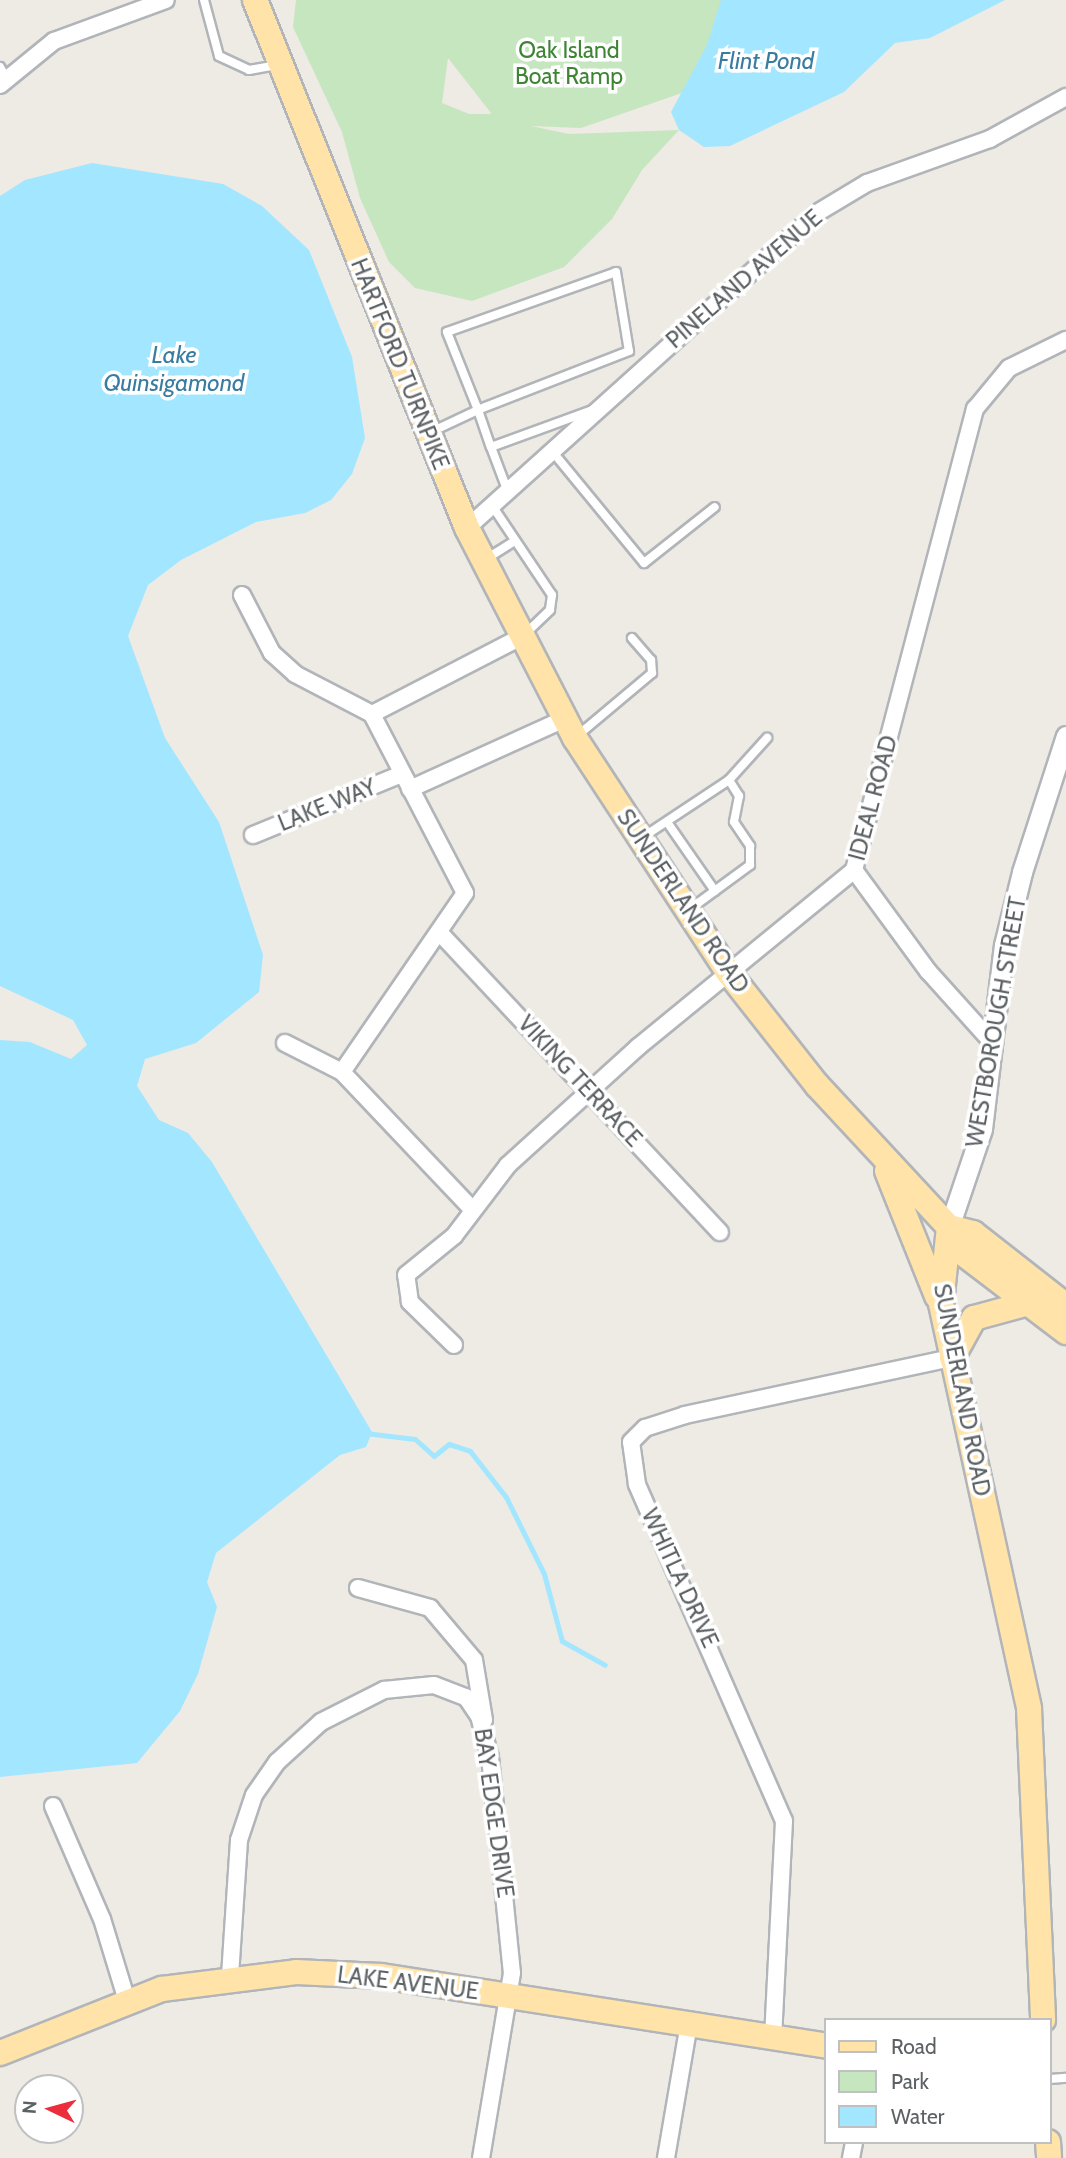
<!DOCTYPE html>
<style>
body{margin:0}
#map{position:relative;width:1066px;height:2158px;overflow:hidden;background:#eeeae4;font-family:Cabin,sans-serif}
div>[style]{position:absolute}
.green>*{inset:0;background:#c6e6c0}
.water>*{inset:0;background:#a3e6ff}
.stream>*{height:5px;margin:-2.5px;padding:0 2.5px;transform-origin:2.5px;border-radius:2.5px;background:#a3e6ff}
.roads{filter:drop-shadow(2px 0 #b1b5b9) drop-shadow(-2px 0 #b1b5b9) drop-shadow(0 2px #b1b5b9) drop-shadow(0 -2px #b1b5b9)}
.service>*{height:8px;margin:-4px;padding:0 4px;transform-origin:4px;border-radius:4px;background:#fff}
.minor>*{height:16px;margin:-8px;padding:0 8px;transform-origin:8px;border-radius:8px;background:#fff}
.tertiary>*{height:19px;margin:-9.5px;padding:0 9.5px;transform-origin:9.5px;border-radius:9.5px;background:#fff}
.primary>*{height:24px;margin:-12px;padding:0 12px;transform-origin:12px;border-radius:12px;background:#ffe3a8}
span{translate:-50% -50%;white-space:nowrap;text-align:center;line-height:1.15;-webkit-text-stroke:7px #fff;paint-order:stroke}
.park-label{font-size:23px;color:#3d8433}
.street-label{font-size:23px;color:#5c6164}
.water-label{font-size:24px;color:#3a7ca0;font-style:italic}
.legend{position:absolute;left:824px;top:2018px;width:228px;height:126px;box-sizing:border-box;background:#fff;border:2px solid #bec0c1;margin:0;padding:9px 12px;list-style:none;font-size:21px;color:#5c6164}
.legend li{display:flex;align-items:center;gap:14px;height:35px}
.legend b{width:35px;border:2px solid #bec0c1}
.north{position:absolute;left:14px;top:2074px;width:70px;height:70px;box-sizing:border-box;background:#fff;border:2px solid #bec0c1;border-radius:50%;rotate:275deg;font-size:19px;font-weight:700;line-height:28px;text-align:center;color:#5c6164}
.north::after{content:'';display:block;margin:auto;width:24px;height:32px;background:#eb2d3c;clip-path:polygon(50% 0,100% 100%,50% 72%,0 100%)}
</style>
<div id="map">
<div class="green">
<i style="clip-path:polygon(evenodd,296px 0,760px 0,699px 87px,581px 128px,531px 126px,569px 134px,679px 130px,642px 170px,612px 219px,564px 267px,472px 301px,415px 288px,389px 262px,360px 198px,342px 132px,293px 27px,296px 0,448px 58px,491px 113px,490px 114px,469px 114px,442px 103px,448px 58px)"></i>
</div>
<div class="water">
<i style="clip-path:polygon(721px 0,1005px 0,930px 38px,895px 43px,844px 92px,730px 146px,704px 147px,679px 130px,671px 112px,707px 45px)"></i>
<i style="clip-path:polygon(92px 163px,223px 184px,262px 206px,309px 250px,352px 357px,365px 438px,352px 474px,331px 500px,305px 513px,256px 522px,181px 560px,148px 585px,128px 636px,165px 738px,219px 822px,263px 955px,259px 992px,196px 1043px,145px 1059px,137px 1086px,159px 1120px,188px 1133px,212px 1162px,372px 1432px,366px 1447px,340px 1455px,216px 1553px,207px 1582px,217px 1607px,198px 1674px,180px 1711px,137px 1763px,0 1777px,0 1040px,30px 1042px,71px 1059px,87px 1045px,73px 1020px,0 986px,0 196px,25px 180px)"></i>
</div>
<div class="stream">
<i style="left:365px;top:1433px;width:50px;rotate:6.8deg"></i>
<i style="left:415px;top:1439px;width:25px;rotate:42deg"></i>
<i style="left:434px;top:1456px;width:19px;rotate:-39deg"></i>
<i style="left:449px;top:1444px;width:22px;rotate:18deg"></i>
<i style="left:470px;top:1451px;width:58px;rotate:52deg"></i>
<i style="left:506px;top:1497px;width:86px;rotate:63.7deg"></i>
<i style="left:544px;top:1574px;width:69px;rotate:75deg"></i>
<i style="left:562px;top:1641px;width:49px;rotate:29.2deg"></i>
</div>
<div class="roads">
<div class="service">
<i style="left:204px;top:0;width:58px;rotate:75deg"></i>
<i style="left:219px;top:56px;width:33px;rotate:25deg"></i>
<i style="left:249px;top:70px;width:28px;rotate:-10deg"></i>
<i style="left:0;top:67px;width:13px;rotate:61deg"></i>
<i style="left:616px;top:272px;width:80px;rotate:80.7deg"></i>
<i style="left:629px;top:351px;width:162px;rotate:158.7deg"></i>
<i style="left:478px;top:410px;width:84px;rotate:-111.7deg"></i>
<i style="left:447px;top:332px;width:179px;rotate:-19.5deg"></i>
<i style="left:431px;top:432px;width:52px;rotate:-25.1deg"></i>
<i style="left:478px;top:410px;width:39px;rotate:71deg"></i>
<i style="left:552px;top:451px;width:145px;rotate:50.6deg"></i>
<i style="left:644px;top:563px;width:90px;rotate:-38.3deg"></i>
<i style="left:508px;top:492px;width:48px;rotate:-110.7deg"></i>
<i style="left:491px;top:447px;width:108px;rotate:-20.1deg"></i>
<i style="left:493px;top:507px;width:106px;rotate:56.2deg"></i>
<i style="left:552px;top:595px;width:15px;rotate:98deg"></i>
<i style="left:550px;top:610px;width:33px;rotate:136deg"></i>
<i style="left:486px;top:559px;width:34px;rotate:-32deg"></i>
<i style="left:577px;top:736px;width:98px;rotate:-40deg"></i>
<i style="left:652px;top:673px;width:13px;rotate:-94deg"></i>
<i style="left:651px;top:660px;width:29px;rotate:-131deg"></i>
<i style="left:729px;top:780px;width:57px;rotate:-47.9deg"></i>
<i style="left:667px;top:822px;width:84px;rotate:55.2deg"></i>
<i style="left:643px;top:837px;width:103px;rotate:-33.5deg"></i>
<i style="left:729px;top:780px;width:19px;rotate:58deg"></i>
<i style="left:739px;top:796px;width:26px;rotate:101deg"></i>
<i style="left:734px;top:822px;width:29px;rotate:56deg"></i>
<i style="left:750px;top:846px;width:19px;rotate:90deg"></i>
<i style="left:750px;top:865px;width:74px;rotate:143.7deg"></i>
<i style="left:1050px;top:2079px;width:16px;rotate:-4deg"></i>
</div>
<div class="minor">
<i style="left:0;top:85px;width:70px;rotate:-39.2deg"></i>
<i style="left:54px;top:41px;width:119px;rotate:-20.1deg"></i>
<i style="left:467px;top:528px;width:471px;rotate:-42deg"></i>
<i style="left:817px;top:213px;width:58px;rotate:-31deg"></i>
<i style="left:867px;top:183px;width:131px;rotate:-19.7deg"></i>
<i style="left:990px;top:139px;width:87px;rotate:-28.9deg"></i>
<i style="left:242px;top:595px;width:65px;rotate:62.7deg"></i>
<i style="left:272px;top:653px;width:31px;rotate:42deg"></i>
<i style="left:295px;top:674px;width:87px;rotate:27.5deg"></i>
<i style="left:372px;top:714px;width:168px;rotate:-27.3deg"></i>
<i style="left:410px;top:789px;width:169px;rotate:-24.4deg"></i>
<i style="left:253px;top:835px;width:161px;rotate:-22.3deg"></i>
<i style="left:854px;top:870px;width:125px;rotate:53.8deg"></i>
<i style="left:928px;top:971px;width:96px;rotate:48deg"></i>
<i style="left:439px;top:932px;width:411px;rotate:46.9deg"></i>
<i style="left:285px;top:1043px;width:64px;rotate:27deg"></i>
<i style="left:342px;top:1072px;width:187px;rotate:46.5deg"></i>
<i style="left:342px;top:1072px;width:217px;rotate:-55.5deg"></i>
<i style="left:465px;top:893px;width:202px;rotate:-117.5deg"></i>
<i style="left:454px;top:1345px;width:62px;rotate:-135.7deg"></i>
<i style="left:410px;top:1302px;width:27px;rotate:-98deg"></i>
<i style="left:406px;top:1275px;width:62px;rotate:-39.1deg"></i>
<i style="left:454px;top:1236px;width:89px;rotate:-52.7deg"></i>
<i style="left:508px;top:1165px;width:176px;rotate:-42.2deg"></i>
<i style="left:638px;top:1047px;width:279px;rotate:-39.3deg"></i>
<i style="left:854px;top:870px;width:477px;rotate:-75.3deg"></i>
<i style="left:975px;top:409px;width:53px;rotate:-50.3deg"></i>
<i style="left:1009px;top:368px;width:64px;rotate:-26.2deg"></i>
<i style="left:358px;top:1588px;width:75px;rotate:15.5deg"></i>
<i style="left:430px;top:1608px;width:68px;rotate:49.8deg"></i>
<i style="left:474px;top:1660px;width:61px;rotate:80.5deg"></i>
<i style="left:53px;top:1806px;width:123px;rotate:66.6deg"></i>
<i style="left:102px;top:1919px;width:86px;rotate:73deg"></i>
<i style="left:230px;top:1976px;width:136px;rotate:-86.2deg"></i>
<i style="left:239px;top:1840px;width:47px;rotate:-71.6deg"></i>
<i style="left:254px;top:1795px;width:40px;rotate:-55.1deg"></i>
<i style="left:277px;top:1762px;width:59px;rotate:-42.3deg"></i>
<i style="left:321px;top:1722px;width:71px;rotate:-26.9deg"></i>
<i style="left:384px;top:1690px;width:50px;rotate:-5.7deg"></i>
<i style="left:434px;top:1685px;width:34px;rotate:21deg"></i>
<i style="left:466px;top:1697px;width:23px;rotate:56deg"></i>
<i style="left:479px;top:1716px;width:42px;rotate:75deg"></i>
<i style="left:490px;top:1757px;width:217px;rotate:84.2deg"></i>
<i style="left:512px;top:1973px;width:188px;rotate:99.5deg"></i>
<i style="left:773px;top:2038px;width:217px;rotate:-87.1deg"></i>
<i style="left:784px;top:1821px;width:368px;rotate:-113.6deg"></i>
<i style="left:637px;top:1484px;width:42px;rotate:-98.1deg"></i>
<i style="left:631px;top:1442px;width:20px;rotate:-45deg"></i>
<i style="left:645px;top:1428px;width:42px;rotate:-18deg"></i>
<i style="left:685px;top:1415px;width:273px;rotate:-12.1deg"></i>
<i style="left:666px;top:2158px;width:136px;rotate:-80.3deg"></i>
<i style="left:851px;top:2158px;width:16px;rotate:-79deg"></i>
</div>
<div class="tertiary">
<i style="left:949px;top:1227px;width:103px;rotate:-71.4deg"></i>
<i style="left:982px;top:1129px;width:185px;rotate:-83.2deg"></i>
<i style="left:1004px;top:945px;width:75px;rotate:-76.1deg"></i>
<i style="left:1022px;top:872px;width:143px;rotate:-72.1deg"></i>
</div>
<div class="primary">
<i style="left:255px;top:0;width:569px;rotate:68.12deg"></i>
<i style="left:467px;top:528px;width:236px;rotate:62.8deg"></i>
<i style="left:575px;top:738px;width:280px;rotate:56.8deg"></i>
<i style="left:728px;top:972px;width:144px;rotate:51.8deg"></i>
<i style="left:817px;top:1085px;width:194px;rotate:47.1deg"></i>
<i style="left:949px;top:1227px;width:28px;rotate:64deg"></i>
<i style="left:961px;top:1252px;width:132px;rotate:37.3deg"></i>
<i style="left:887px;top:1171px;width:135px;rotate:68.2deg"></i>
<i style="left:949px;top:1227px;width:77px;rotate:95.9deg"></i>
<i style="left:941px;top:1304px;width:414px;rotate:77.7deg"></i>
<i style="left:1029px;top:1709px;width:311px;rotate:87.4deg"></i>
<i style="left:949px;top:1227px;width:25px;rotate:14deg"></i>
<i style="left:973px;top:1233px;width:118px;rotate:38.1deg"></i>
<i style="left:952px;top:1358px;width:46px;rotate:-61.2deg"></i>
<i style="left:974px;top:1318px;width:57px;rotate:-15.3deg"></i>
<i style="left:0;top:2053px;width:174px;rotate:-21.6deg"></i>
<i style="left:162px;top:1989px;width:135px;rotate:-7.2deg"></i>
<i style="left:296px;top:1972px;width:85px;rotate:2.7deg"></i>
<i style="left:381px;top:1976px;width:450px;rotate:8.9deg"></i>
<i style="left:1048px;top:2142px;width:16px;rotate:86deg"></i>
</div>
</div>
<div class="park-label">
<span style="left:569px;top:63px">Oak Island<br>Boat Ramp</span>
</div>
<div class="street-label">
<span style="left:744px;top:279px;rotate:-41deg">PINELAND AVENUE</span>
<span style="left:400px;top:364px;rotate:68deg">HARTFORD TURNPIKE</span>
<span style="left:873px;top:798px;rotate:-75deg">IDEAL ROAD</span>
<span style="left:327px;top:805px;rotate:-22deg">LAKE WAY</span>
<span style="left:683px;top:901px;rotate:56deg">SUNDERLAND ROAD</span>
<span style="left:996px;top:1022px;rotate:-80deg">WESTBOROUGH STREET</span>
<span style="left:580px;top:1081px;rotate:47deg">VIKING TERRACE</span>
<span style="left:962px;top:1390px;rotate:79deg">SUNDERLAND ROAD</span>
<span style="left:680px;top:1578px;rotate:65deg">WHITLA DRIVE</span>
<span style="left:494px;top:1813px;rotate:82deg">BAY EDGE DRIVE</span>
<span style="left:408px;top:1983px;rotate:7deg">LAKE AVENUE</span>
</div>
<div class="water-label">
<span style="left:766px;top:61px">Flint Pond</span>
<span style="left:174px;top:369px">Lake<br>Quinsigamond</span>
</div>
<ul class="legend">
<li><b style="height:9px;background:#ffe3a8"></b>Road</li>
<li><b style="height:19px;background:#c6e6c0"></b>Park</li>
<li><b style="height:19px;background:#a3e6ff"></b>Water</li>
</ul>
<div class="north">N</div>
</div>
